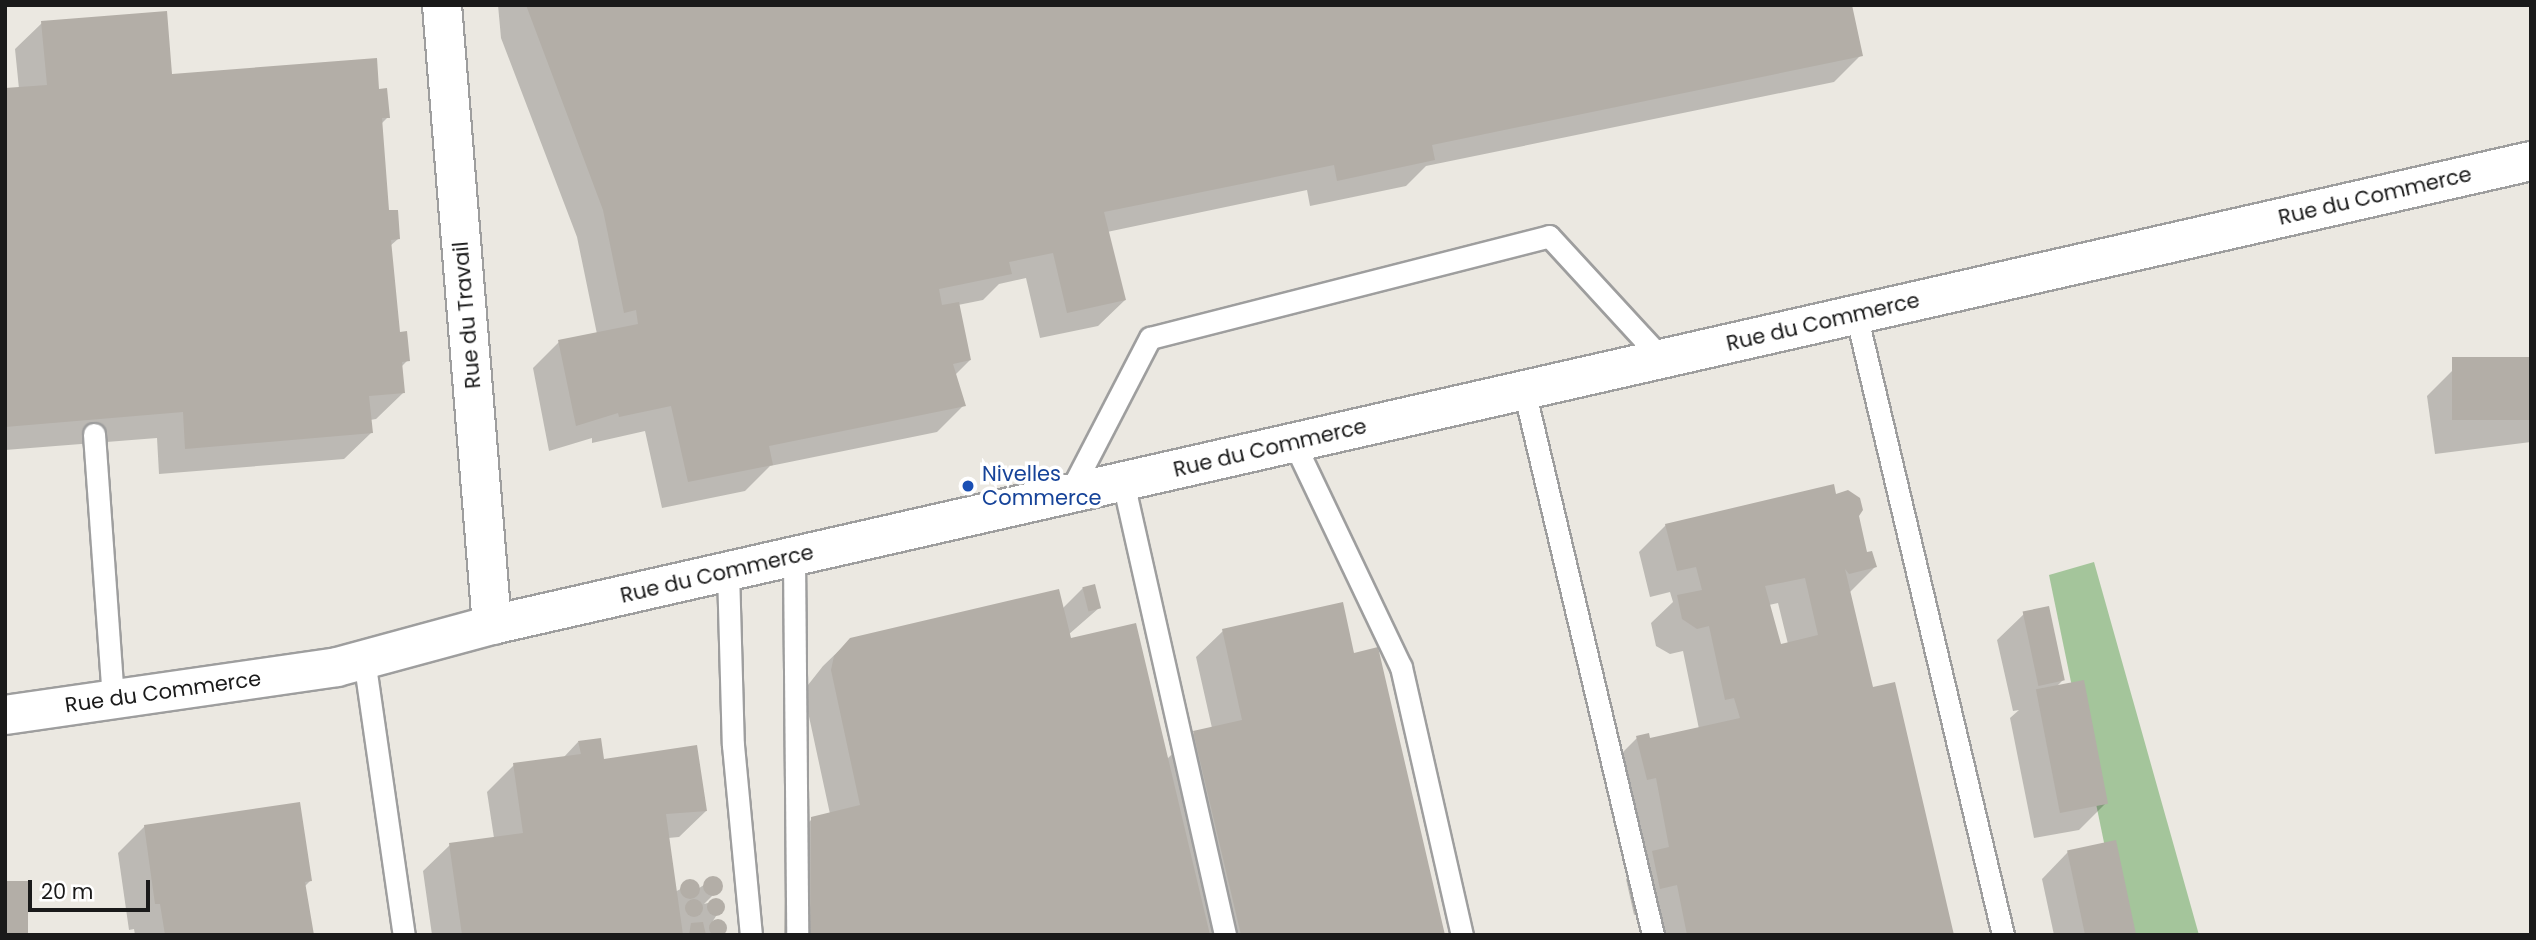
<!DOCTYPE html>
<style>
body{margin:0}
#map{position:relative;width:2536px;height:940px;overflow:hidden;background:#ebe8e1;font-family:Poppins,sans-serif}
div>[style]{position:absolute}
.forest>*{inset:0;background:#a4c59b}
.shadow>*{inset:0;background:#0003}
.building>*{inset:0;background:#b3aea7;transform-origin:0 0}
.round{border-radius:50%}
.roads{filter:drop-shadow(2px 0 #9e9e9e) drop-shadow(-2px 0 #9e9e9e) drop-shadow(0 2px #9e9e9e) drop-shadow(0 -2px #9e9e9e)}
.lane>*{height:21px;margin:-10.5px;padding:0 10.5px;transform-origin:10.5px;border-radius:10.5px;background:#fff}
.street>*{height:38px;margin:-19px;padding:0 19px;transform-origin:19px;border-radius:19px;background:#fff}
.dots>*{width:19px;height:19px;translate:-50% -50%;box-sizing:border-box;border:4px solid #fff;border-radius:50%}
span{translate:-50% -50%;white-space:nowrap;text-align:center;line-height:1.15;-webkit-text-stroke:7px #fff;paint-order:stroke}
.street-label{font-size:21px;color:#1a1a1a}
.transit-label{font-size:21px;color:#164399}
.left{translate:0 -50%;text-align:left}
.frame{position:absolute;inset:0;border:7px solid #1a1a1a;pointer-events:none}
.scale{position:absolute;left:28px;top:880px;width:122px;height:32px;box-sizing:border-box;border:4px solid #1a1a1a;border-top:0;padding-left:9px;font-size:21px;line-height:24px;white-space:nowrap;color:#1a1a1a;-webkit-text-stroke:5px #fff;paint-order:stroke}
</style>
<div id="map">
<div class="forest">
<i style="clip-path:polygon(2094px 562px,2199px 935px,2123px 935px,2049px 575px)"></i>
</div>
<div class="shadow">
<i style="clip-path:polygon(498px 5px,1850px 5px,1861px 55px,1834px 82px,1426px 166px,1406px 186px,1310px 206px,1307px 190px,1107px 232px,1125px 300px,1098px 326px,1040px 338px,1026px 278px,999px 284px,983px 300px,958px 305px,970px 360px,955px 375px,964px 405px,937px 432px,770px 466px,745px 491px,662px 508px,645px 431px,592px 443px,592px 438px,549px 451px,533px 368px,559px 342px,597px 334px,577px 237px,501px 38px)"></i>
<i style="clip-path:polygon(42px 23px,170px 76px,378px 90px,388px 117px,381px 124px,388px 212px,398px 239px,390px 246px,398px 334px,408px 360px,400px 368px,403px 393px,376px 419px,370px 420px,371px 433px,344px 459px,159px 474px,157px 438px,5px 450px,5px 90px,19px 89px,15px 49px)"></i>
<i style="clip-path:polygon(2531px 359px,2531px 442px,2435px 454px,2427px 396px,2454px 369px)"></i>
<i style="clip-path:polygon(evenodd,1835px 496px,1857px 515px,1866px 554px,1875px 567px,1849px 593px,1871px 689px,1952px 935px,1656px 935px,1651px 910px,1634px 915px,1626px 879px,1641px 864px,1610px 765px,1637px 738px,1649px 740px,1699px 729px,1683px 651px,1670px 654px,1656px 646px,1651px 623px,1673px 602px,1670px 592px,1650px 597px,1639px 552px,1666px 525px,1835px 496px,1778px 603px,1788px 644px,1779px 646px,1769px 605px,1778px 603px)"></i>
<i style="clip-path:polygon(1083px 588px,1099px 608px,1068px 635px,1166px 760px,1194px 733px,1212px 728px,1196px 657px,1223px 631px,1352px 655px,1443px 935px,784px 935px,785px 846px,812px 819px,830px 814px,805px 698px,808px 685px,823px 666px,851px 639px,1062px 609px)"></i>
<i style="clip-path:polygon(2024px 614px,2063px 680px,2055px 688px,2106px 803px,2079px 830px,2034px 838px,2010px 718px,2019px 710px,2013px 711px,1997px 640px)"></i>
<i style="clip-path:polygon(578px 742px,602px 761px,706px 811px,679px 837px,668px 838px,675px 892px,693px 882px,696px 890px,715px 878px,719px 889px,704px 904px,719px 900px,723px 905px,711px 924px,722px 922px,725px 934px,432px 935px,423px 871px,450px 845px,494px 838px,487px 792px,514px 765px,563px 758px)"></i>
<i style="clip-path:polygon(145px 826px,310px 881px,304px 887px,313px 935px,135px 935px,134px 929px,129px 930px,118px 853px)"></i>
<i style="clip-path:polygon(2068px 852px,2136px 935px,2054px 935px,2042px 879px)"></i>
</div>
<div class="building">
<i style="clip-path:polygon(526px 5px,1852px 5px,1863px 56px,1432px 145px,1435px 160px,1337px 181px,1334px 165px,1104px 212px,1126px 300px,1067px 313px,1053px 253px,1009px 262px,1012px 274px,939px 289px,942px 305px,959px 302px,971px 360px,953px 364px,966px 406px,769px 446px,773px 465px,688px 482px,671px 406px,619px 417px,618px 413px,576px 426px,558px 340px,638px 324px,636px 310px,624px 313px,603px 210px)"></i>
<i style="clip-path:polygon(167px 11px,172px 74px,377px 58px,379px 89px,387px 88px,390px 118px,382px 118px,389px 210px,398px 210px,400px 239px,391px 240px,400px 332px,407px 331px,410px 361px,402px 362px,405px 393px,369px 396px,373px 433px,185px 449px,183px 412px,5px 427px,5px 88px,47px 85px,41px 21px)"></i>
<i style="left:2531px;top:357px;width:63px;height:79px;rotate:90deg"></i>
<i style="clip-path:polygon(evenodd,1834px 484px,1836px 494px,1848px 490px,1860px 498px,1863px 510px,1859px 516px,1867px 552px,1872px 551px,1877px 567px,1849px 574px,1845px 569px,1873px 687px,1895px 682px,1954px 935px,1687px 935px,1677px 885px,1660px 889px,1652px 851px,1669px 847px,1656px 778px,1647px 780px,1636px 736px,1649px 733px,1650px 738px,1740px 718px,1734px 698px,1725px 700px,1709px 626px,1697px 629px,1682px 619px,1677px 595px,1702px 590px,1696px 567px,1677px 571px,1665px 524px,1834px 484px,1805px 578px,1818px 635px,1781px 644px,1765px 586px,1805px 578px)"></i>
<i style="left:1095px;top:584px;width:25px;height:13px;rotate:76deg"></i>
<i style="clip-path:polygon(1059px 589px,1071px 638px,1136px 623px,1210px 935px,810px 935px,811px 817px,860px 805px,831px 670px,834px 656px,850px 638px)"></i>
<i style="clip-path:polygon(1343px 602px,1354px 653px,1378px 647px,1445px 935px,1241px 935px,1193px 731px,1242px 720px,1222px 629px)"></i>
<i style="left:2049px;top:606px;width:76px;height:27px;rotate:78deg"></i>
<i style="left:2084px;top:680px;width:126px;height:49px;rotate:79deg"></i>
<i style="clip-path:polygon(601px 738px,604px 759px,697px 745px,707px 811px,666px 814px,683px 935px,462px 935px,449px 843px,523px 833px,513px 763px,581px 754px,578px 741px)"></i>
<i style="clip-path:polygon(300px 802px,312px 881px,305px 882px,314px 935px,165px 935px,160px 904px,155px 904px,144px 825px)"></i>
<i style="left:2116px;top:840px;width:97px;height:50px;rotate:78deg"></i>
<i class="round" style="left:703px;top:876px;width:20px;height:20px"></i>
<i class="round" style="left:680px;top:879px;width:20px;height:20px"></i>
<i style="left:5px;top:881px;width:23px;height:54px"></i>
<i class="round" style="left:707px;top:898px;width:18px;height:18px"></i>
<i class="round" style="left:685px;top:899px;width:18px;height:18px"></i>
<i class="round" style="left:709px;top:919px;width:18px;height:18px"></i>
<i style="clip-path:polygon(703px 922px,706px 935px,689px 935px,691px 923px)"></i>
</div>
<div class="roads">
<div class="lane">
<i style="left:1856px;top:314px;width:638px;rotate:76.68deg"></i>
<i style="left:1524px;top:390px;width:560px;rotate:76.68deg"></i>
<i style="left:94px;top:434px;width:266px;rotate:85.9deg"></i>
<i style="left:1294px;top:443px;width:248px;rotate:64.5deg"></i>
<i style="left:1401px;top:667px;width:275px;rotate:77.2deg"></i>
<i style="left:1123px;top:482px;width:464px;rotate:77.3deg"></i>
<i style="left:1069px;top:494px;width:176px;rotate:-62.6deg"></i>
<i style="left:1150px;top:338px;width:412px;rotate:-14.3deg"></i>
<i style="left:1549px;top:236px;width:167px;rotate:47.4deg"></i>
<i style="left:794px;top:557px;width:378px;rotate:89.5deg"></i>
<i style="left:728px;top:571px;width:174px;rotate:88.4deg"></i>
<i style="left:733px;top:745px;width:191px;rotate:84.6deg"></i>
<i style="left:364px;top:659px;width:279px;rotate:81.8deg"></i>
</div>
<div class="street">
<i style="left:442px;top:5px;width:622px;rotate:85.39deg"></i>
<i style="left:5px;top:715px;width:335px;rotate:-8.2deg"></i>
<i style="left:337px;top:667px;width:161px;rotate:-15.2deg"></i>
<i style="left:492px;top:625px;width:2091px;rotate:-12.82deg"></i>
</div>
</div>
<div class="dots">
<i style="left:968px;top:486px;background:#1a4fb4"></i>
</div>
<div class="street-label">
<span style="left:2375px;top:196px;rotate:-13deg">Rue du Commerce</span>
<span style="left:467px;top:315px;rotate:-95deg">Rue du Travail</span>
<span style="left:1823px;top:322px;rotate:-13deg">Rue du Commerce</span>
<span style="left:1270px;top:448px;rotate:-13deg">Rue du Commerce</span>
<span style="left:717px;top:574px;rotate:-13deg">Rue du Commerce</span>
<span style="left:163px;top:692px;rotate:-8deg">Rue du Commerce</span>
</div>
<div class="transit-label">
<span class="left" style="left:982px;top:486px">Nivelles<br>Commerce</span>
</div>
<div class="frame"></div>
<div class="scale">20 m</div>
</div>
